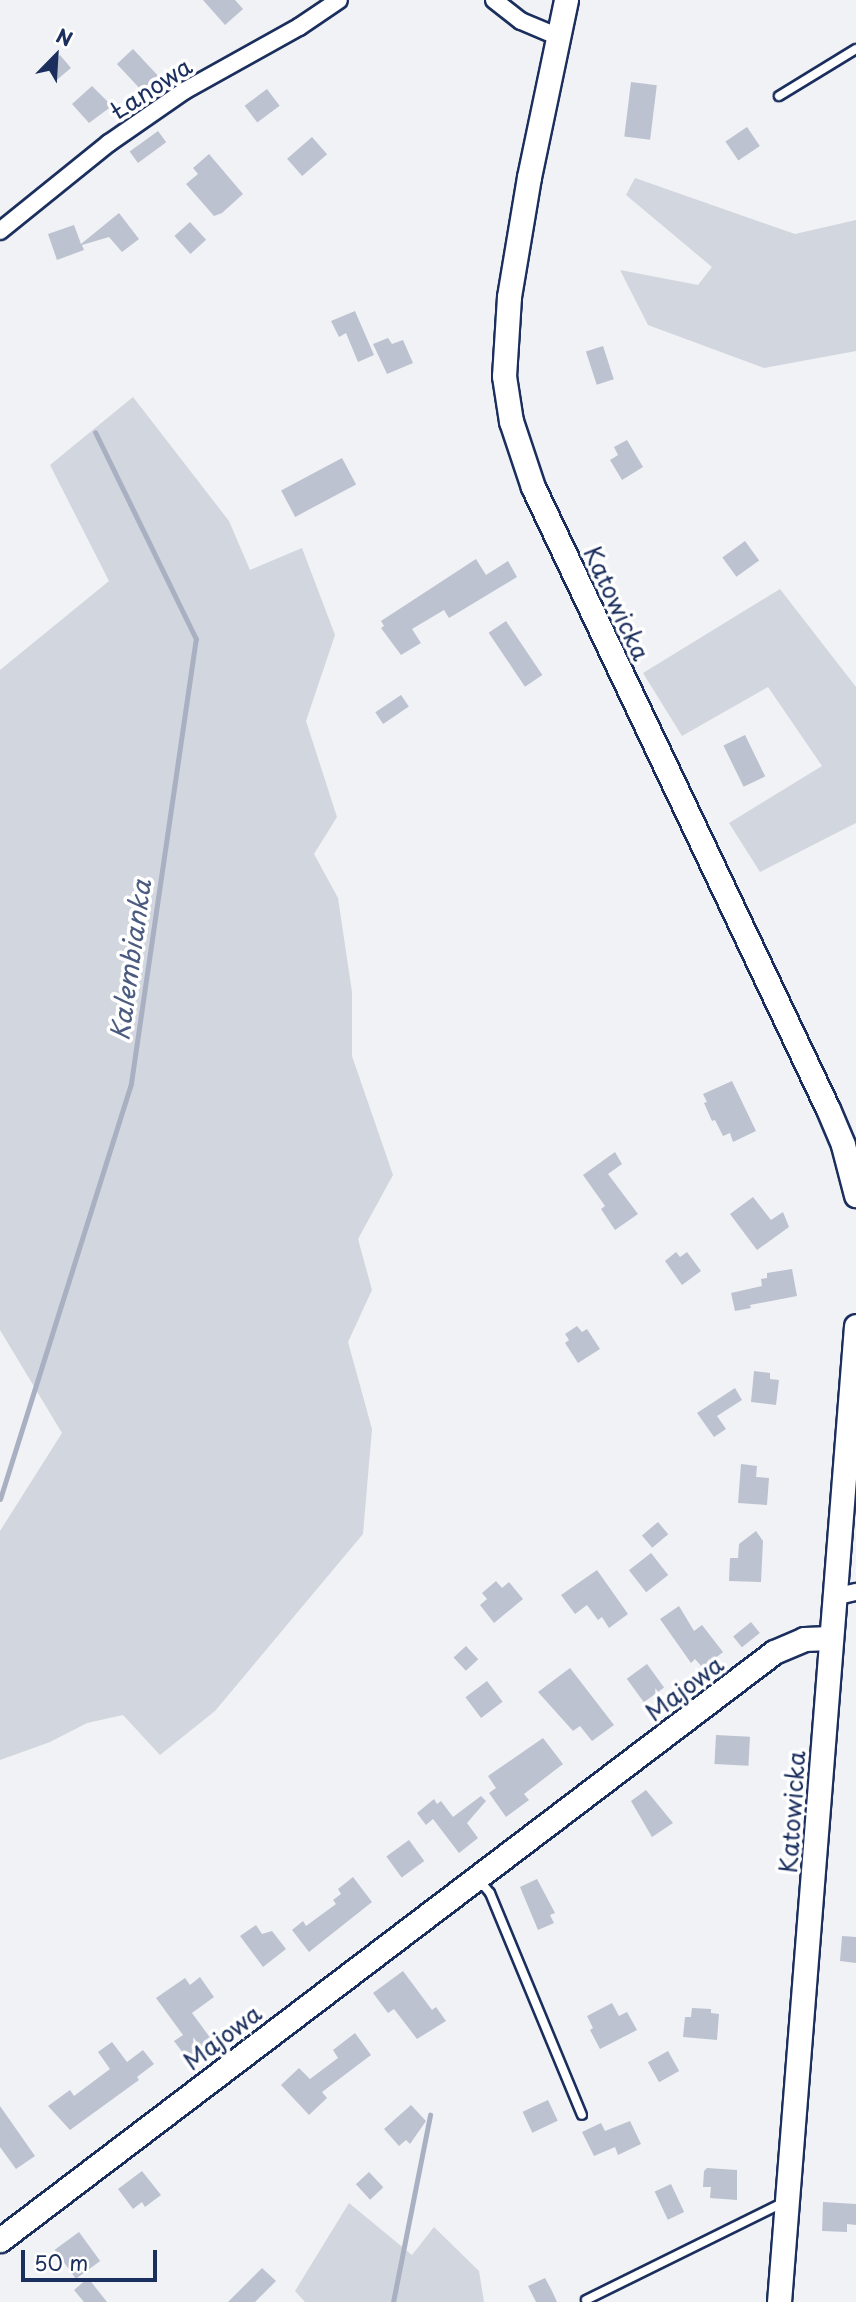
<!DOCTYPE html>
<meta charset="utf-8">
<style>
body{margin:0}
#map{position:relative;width:856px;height:2302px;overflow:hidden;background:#f1f2f5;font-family:"Playpen Sans",sans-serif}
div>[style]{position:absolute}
.green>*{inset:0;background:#d2d6df}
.stream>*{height:5px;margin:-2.5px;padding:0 2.5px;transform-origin:2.5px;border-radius:2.5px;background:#a8b0c2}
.building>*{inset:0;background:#bcc2d0;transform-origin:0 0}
.roads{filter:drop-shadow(2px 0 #1b2f5e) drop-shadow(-2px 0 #1b2f5e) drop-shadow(0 2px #1b2f5e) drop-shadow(0 -2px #1b2f5e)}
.lane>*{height:8px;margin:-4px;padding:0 4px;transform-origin:4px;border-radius:4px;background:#fff}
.street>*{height:16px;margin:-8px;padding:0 8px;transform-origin:8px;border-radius:8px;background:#fff}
.secondary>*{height:23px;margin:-11.5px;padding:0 11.5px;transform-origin:11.5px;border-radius:11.5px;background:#fff}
span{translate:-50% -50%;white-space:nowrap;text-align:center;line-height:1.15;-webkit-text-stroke:7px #fff;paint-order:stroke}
.street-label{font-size:24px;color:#1b2f5e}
.water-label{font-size:26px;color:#4c5c81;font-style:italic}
.north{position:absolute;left:21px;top:21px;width:70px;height:70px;-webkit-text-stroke:5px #fff;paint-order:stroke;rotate:24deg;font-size:19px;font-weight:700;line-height:28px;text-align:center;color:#1b2f5e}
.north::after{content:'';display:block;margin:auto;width:24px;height:32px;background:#1b2f5e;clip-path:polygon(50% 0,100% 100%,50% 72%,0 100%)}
.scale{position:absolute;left:21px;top:2250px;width:136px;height:32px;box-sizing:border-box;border:4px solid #1b2f5e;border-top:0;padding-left:9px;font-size:21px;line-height:24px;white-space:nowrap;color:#1b2f5e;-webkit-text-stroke:5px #fff;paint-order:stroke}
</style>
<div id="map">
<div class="green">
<i style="clip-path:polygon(635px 178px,795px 234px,856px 220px,856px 351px,764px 368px,648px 325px,620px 270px,698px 285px,712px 267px,626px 195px)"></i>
<i style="clip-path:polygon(133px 397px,229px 521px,250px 570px,302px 548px,335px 635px,306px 721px,337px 817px,314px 854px,338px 898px,352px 992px,352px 1056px,393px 1175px,358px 1239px,372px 1290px,348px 1342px,372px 1429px,363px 1534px,215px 1711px,160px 1755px,123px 1715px,87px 1723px,50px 1742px,0 1760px,0 1531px,62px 1433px,0 1330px,0 670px,109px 581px,50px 465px)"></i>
<i style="clip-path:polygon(780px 589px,856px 687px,856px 823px,760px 872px,729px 823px,822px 766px,768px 687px,682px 736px,643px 673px)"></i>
<i style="clip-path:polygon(349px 2203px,412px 2255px,434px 2227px,479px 2271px,484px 2302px,305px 2302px,295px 2291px)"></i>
</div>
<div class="stream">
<i style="left:0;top:1499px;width:436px;rotate:-72.5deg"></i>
<i style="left:131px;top:1083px;width:449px;rotate:-81.7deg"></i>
<i style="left:196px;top:639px;width:230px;rotate:-116deg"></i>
<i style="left:393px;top:2302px;width:191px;rotate:-78.8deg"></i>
</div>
<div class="building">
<i style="clip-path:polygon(203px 0,235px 0,243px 9px,225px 25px)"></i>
<i style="left:133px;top:49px;width:37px;height:22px;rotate:47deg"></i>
<i style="left:60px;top:55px;width:17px;height:19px;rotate:50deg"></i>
<i style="left:631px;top:82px;width:26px;height:55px;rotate:7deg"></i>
<i style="clip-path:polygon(92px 86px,112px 106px,89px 123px,72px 104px)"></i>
<i style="left:267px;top:89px;width:21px;height:28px;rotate:53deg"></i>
<i style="left:747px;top:127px;width:23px;height:26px;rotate:56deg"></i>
<i style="left:158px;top:131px;width:14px;height:35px;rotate:54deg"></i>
<i style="left:312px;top:137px;width:23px;height:33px;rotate:49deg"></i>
<i style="clip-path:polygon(209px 154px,243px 194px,222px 213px,214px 216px,186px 184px,198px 174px,193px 168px)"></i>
<i style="clip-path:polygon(119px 213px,139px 239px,122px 252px,109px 237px,82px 245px,84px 250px,57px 260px,48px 234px,74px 225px,81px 244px)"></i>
<i style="left:190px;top:222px;width:24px;height:21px;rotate:48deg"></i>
<i style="clip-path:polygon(355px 311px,374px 355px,358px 362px,346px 333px,339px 337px,331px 321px)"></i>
<i style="clip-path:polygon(388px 338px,392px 344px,403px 340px,413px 363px,387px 374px,373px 344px)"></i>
<i style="left:603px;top:346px;width:35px;height:18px;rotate:72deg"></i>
<i style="clip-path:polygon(627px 440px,643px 467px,622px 480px,610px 460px,618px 455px,614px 447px)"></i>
<i style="left:342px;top:458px;width:30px;height:69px;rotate:62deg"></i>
<i style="left:745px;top:541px;width:24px;height:28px;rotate:54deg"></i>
<i style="clip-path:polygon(476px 559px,486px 575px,508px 561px,517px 577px,449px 618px,444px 610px,412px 629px,421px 643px,401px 655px,381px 628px,384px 626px,381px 621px)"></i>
<i style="left:506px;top:621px;width:65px;height:21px;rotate:56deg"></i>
<i style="left:401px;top:695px;width:14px;height:31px;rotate:56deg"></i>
<i style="left:745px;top:735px;width:46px;height:24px;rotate:64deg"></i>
<i style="clip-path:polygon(732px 1081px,756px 1131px,733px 1142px,730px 1133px,723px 1136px,715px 1120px,712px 1121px,704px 1103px,707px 1102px,703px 1094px)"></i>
<i style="clip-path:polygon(615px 1152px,622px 1164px,608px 1174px,638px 1214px,615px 1230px,601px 1209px,605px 1206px,583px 1175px)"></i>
<i style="clip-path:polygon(753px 1197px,771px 1220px,783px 1212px,789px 1227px,757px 1250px,730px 1214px)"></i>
<i style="clip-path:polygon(676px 1252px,680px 1257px,687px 1252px,701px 1271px,682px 1285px,665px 1261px)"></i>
<i style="clip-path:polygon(792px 1269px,797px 1296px,750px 1305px,751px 1308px,735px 1311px,731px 1293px,762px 1286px,761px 1279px,767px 1278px,767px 1273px)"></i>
<i style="clip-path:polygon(577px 1326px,582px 1332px,587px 1329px,600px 1349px,578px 1363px,565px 1343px,569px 1340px,565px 1334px)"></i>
<i style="clip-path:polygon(754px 1371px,770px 1373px,770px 1379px,779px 1380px,776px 1405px,751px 1402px)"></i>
<i style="clip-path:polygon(735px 1388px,742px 1400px,717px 1416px,726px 1429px,714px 1437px,697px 1413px)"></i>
<i style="clip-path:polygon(741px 1464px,757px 1466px,756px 1477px,769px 1478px,767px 1505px,738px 1503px)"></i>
<i style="left:658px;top:1522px;width:16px;height:21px;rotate:50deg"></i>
<i style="clip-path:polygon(756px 1531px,763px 1541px,761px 1582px,729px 1581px,730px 1558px,738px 1558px,739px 1544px)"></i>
<i style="left:651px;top:1553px;width:28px;height:28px;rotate:52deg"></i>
<i style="clip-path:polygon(597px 1570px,628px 1614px,609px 1628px,602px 1617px,598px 1620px,587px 1605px,575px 1614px,561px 1595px)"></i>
<i style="clip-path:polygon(496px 1581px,502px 1588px,509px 1582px,523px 1599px,494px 1623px,480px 1605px,487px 1599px,482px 1593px)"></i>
<i style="clip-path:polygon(679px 1606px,694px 1631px,702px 1625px,723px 1652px,703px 1668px,695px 1659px,691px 1663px,660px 1619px)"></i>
<i style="left:751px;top:1622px;width:14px;height:23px;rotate:51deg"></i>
<i style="left:466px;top:1646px;width:18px;height:17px;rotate:47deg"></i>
<i style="left:647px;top:1664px;width:29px;height:25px;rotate:54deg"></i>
<i style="clip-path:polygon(570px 1668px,614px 1725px,592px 1741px,580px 1726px,573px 1731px,538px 1692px)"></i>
<i style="left:487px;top:1681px;width:26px;height:27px;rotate:53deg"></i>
<i style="left:716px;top:1735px;width:34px;height:29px;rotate:3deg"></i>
<i style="clip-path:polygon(543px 1738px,563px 1764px,524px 1794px,529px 1800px,506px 1817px,489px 1793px,496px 1788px,488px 1776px)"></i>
<i style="clip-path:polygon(646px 1790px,673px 1823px,652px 1837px,631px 1801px)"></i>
<i style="clip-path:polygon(481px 1796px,486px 1801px,467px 1823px,478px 1838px,459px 1853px,433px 1819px,426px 1825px,417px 1813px,434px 1799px,437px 1804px,441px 1801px,453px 1817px)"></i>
<i style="left:409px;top:1840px;width:26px;height:28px;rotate:54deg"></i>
<i style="clip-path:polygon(353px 1877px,372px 1902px,309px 1952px,292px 1930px,303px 1921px,306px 1926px,336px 1904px,333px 1900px,341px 1894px,338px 1889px)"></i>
<i style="clip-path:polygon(537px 1879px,555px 1913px,550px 1915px,554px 1923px,538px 1930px,520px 1887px)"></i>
<i style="clip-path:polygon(256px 1925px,262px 1934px,272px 1931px,286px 1949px,263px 1967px,240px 1936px)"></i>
<i style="clip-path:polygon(842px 1936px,856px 1937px,856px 1963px,840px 1961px)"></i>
<i style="clip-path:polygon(403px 1971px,432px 2010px,436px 2007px,446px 2021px,417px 2039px,394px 2009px,388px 2013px,373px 1993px)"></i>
<i style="clip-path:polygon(200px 1977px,214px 1997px,192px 2013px,214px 2043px,189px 2061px,174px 2041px,183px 2035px,156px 1998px,185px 1978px,190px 1985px)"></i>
<i style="clip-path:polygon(612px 2003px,619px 2016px,627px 2012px,637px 2030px,600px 2049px,590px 2030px,593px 2028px,587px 2016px)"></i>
<i style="clip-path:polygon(692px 2008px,711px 2009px,711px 2013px,719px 2014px,717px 2040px,683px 2037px,685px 2017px,691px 2017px)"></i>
<i style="clip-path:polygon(355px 2033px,371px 2055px,322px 2092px,327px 2098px,309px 2115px,281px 2085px,299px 2068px,310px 2079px,338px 2058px,333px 2050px)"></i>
<i style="clip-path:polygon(112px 2042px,127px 2062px,143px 2050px,154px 2064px,137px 2077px,139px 2080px,70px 2130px,48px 2106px,70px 2090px,74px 2096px,110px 2069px,98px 2052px)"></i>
<i style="left:668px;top:2051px;width:23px;height:23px;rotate:61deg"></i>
<i style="left:548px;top:2100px;width:23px;height:28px;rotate:65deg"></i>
<i style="clip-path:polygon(411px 2105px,426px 2121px,410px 2144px,406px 2140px,399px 2146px,384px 2129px)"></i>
<i style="clip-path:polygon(0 2106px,35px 2156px,16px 2169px,0 2147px)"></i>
<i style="clip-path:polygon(630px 2121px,641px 2144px,618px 2155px,615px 2147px,594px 2156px,582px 2132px,601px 2123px,605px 2131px)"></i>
<i style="clip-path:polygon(707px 2168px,737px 2170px,737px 2200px,710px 2198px,711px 2187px,703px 2187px,704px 2171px)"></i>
<i style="clip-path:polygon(142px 2171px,161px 2195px,145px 2207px,142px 2202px,133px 2209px,118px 2189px)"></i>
<i style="left:369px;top:2172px;width:21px;height:18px;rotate:47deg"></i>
<i style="left:671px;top:2184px;width:31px;height:18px;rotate:65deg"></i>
<i style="clip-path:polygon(823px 2202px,856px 2204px,856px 2225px,847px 2224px,847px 2232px,822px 2231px)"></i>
<i style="left:79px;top:2232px;width:36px;height:30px;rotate:54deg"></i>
<i style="clip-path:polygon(262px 2268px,276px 2281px,255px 2302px,228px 2302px)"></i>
<i style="clip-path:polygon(88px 2278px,107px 2302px,84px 2302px,74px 2290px)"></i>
<i style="clip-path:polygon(545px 2278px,552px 2291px,557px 2302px,536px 2302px,528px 2286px)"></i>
</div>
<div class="roads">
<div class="lane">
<i style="left:779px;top:96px;width:90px;rotate:-31.4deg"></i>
<i style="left:479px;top:1880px;width:17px;rotate:50deg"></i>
<i style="left:490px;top:1893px;width:240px;rotate:67.5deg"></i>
<i style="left:586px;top:2300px;width:221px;rotate:-26.3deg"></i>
</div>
<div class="street">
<i style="left:494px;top:0;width:34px;rotate:38deg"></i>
<i style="left:521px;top:21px;width:39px;rotate:23deg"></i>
<i style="left:0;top:231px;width:140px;rotate:-38.9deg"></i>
<i style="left:109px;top:143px;width:91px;rotate:-34.7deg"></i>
<i style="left:184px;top:91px;width:132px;rotate:-29.1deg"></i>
<i style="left:299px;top:27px;width:48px;rotate:-34deg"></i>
<i style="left:834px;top:1597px;width:23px;rotate:-13deg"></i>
</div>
<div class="secondary">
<i style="left:566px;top:0;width:181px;rotate:101.8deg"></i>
<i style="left:529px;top:177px;width:122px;rotate:99.5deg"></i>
<i style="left:509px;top:297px;width:79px;rotate:93.6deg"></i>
<i style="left:504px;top:376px;width:46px;rotate:81.2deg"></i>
<i style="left:511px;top:421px;width:70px;rotate:71.6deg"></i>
<i style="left:533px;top:487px;width:688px;rotate:64.63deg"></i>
<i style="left:828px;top:1109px;width:39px;rotate:67deg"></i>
<i style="left:843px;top:1145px;width:52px;rotate:75.4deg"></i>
<i style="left:0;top:2240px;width:972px;rotate:-37.22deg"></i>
<i style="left:774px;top:1652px;width:33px;rotate:-23deg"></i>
<i style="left:804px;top:1639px;width:27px;rotate:-2deg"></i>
<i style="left:779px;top:2302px;width:979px;rotate:-85.49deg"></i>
</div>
</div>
<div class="street-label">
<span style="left:151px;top:88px;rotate:-33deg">Łanowa</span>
<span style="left:617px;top:603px;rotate:65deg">Katowicka</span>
<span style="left:684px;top:1688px;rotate:-37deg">Majowa</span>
<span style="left:792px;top:1812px;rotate:-86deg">Katowicka</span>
<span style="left:222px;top:2037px;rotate:-37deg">Majowa</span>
</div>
<div class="water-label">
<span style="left:130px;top:960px;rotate:-82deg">Kalembianka</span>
</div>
<div class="north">N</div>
<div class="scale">50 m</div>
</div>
